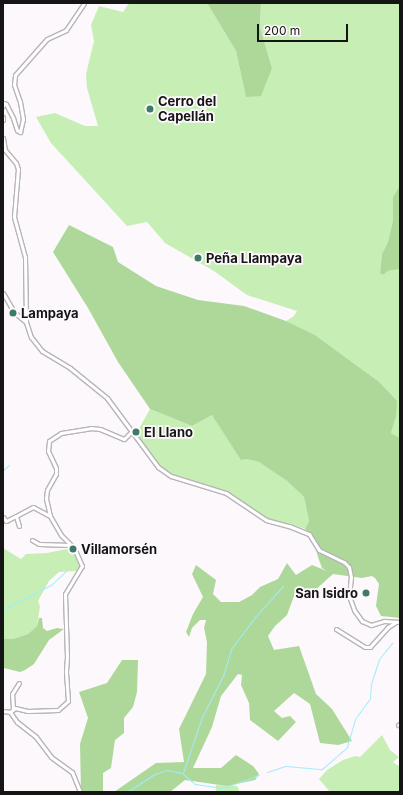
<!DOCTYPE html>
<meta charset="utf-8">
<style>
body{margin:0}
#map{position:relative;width:403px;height:795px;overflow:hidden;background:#fdf8fc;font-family:Inter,sans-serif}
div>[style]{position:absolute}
.green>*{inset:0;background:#c7eeb5}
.forest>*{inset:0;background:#add899}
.stream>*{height:1px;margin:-0.5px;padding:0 0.5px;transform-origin:0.5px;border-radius:0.5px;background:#a0edfb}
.roads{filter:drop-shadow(1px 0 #b8b4b7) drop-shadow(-1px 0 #b8b4b7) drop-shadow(0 1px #b8b4b7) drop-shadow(0 -1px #b8b4b7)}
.minor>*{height:3px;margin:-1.5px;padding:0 1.5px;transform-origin:1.5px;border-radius:1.5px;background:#fff}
.dots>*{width:11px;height:11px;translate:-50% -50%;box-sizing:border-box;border:2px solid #fdf8fc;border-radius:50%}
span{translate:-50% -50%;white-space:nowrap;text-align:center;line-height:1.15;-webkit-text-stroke:3.5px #fdf8fc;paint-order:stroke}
.poi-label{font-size:13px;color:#161516;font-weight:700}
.left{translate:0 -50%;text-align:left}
.right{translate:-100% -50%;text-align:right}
.frame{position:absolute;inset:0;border:4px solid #161516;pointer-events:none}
.scale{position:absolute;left:257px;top:24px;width:91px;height:18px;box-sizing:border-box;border:2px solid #161516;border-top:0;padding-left:5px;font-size:12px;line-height:14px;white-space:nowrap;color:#161516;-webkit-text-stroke:3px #fdf8fc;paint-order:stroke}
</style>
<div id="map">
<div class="green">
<i style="clip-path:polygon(129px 3px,207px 3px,236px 51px,246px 97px,272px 68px,260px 27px,261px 3px,400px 3px,400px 185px,393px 197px,393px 220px,388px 242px,382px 254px,380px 273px,383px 275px,388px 271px,400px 269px,400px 438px,391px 433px,396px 417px,378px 381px,315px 335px,286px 321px,294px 316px,297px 311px,247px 295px,214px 271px,165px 243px,147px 222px,127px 226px,51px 143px,36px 117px,55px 113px,85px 126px,98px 126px,87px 88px,86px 74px,94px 41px,91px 25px,99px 6px,123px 12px)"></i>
<i style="clip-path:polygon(150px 409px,192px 426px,212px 415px,246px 459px,259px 462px,287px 481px,304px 497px,309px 521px,305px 529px,291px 524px,270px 520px,231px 494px,172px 475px,164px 469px,149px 453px,136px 434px)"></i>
<i style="clip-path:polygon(3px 548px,21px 559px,26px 554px,47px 553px,72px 548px,80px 567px,77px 571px,59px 572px,49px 581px,38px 601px,40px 606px,37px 626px,28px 634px,13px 639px,3px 639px)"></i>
<i style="clip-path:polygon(382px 735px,390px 750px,399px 757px,393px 762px,400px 767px,400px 792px,330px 792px,319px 779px,327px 770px,343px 760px,355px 756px,360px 757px)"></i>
<i style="clip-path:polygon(216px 785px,237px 786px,240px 792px,216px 792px)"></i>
</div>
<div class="forest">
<i style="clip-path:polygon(207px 3px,261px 3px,260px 27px,272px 68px,261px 96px,246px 97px,236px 51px)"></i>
<i style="clip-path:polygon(400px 185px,400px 269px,388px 271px,383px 275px,380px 273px,382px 254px,388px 242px,393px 220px,393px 197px)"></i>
<i style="clip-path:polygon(69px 225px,113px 247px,118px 262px,156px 286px,198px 300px,244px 306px,286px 321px,315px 335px,378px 381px,397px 401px,396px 417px,391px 433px,400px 438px,400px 618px,381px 616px,376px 606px,379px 584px,375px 578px,372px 576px,362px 578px,333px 574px,313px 592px,300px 591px,294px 596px,287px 615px,275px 626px,268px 636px,274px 650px,299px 646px,316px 694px,332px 709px,352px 741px,338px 745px,320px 743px,310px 704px,294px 693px,274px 711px,282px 718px,290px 716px,296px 722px,278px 741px,250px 720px,249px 703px,241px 685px,242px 675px,238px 674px,221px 696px,212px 727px,193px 768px,221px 768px,236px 755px,253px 766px,259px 774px,255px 780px,227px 786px,185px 780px,170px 792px,114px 792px,156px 763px,184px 762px,179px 729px,206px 674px,207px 642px,204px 628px,206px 620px,200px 620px,192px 628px,189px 637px,186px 632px,193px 614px,203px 597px,192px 574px,196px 565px,216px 580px,213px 594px,221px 602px,239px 602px,252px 595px,260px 587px,278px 579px,287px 563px,296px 575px,312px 565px,327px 571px,322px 568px,318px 557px,312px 534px,305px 529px,309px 521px,304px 497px,287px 481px,259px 462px,246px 459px,241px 460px,212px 415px,192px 426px,150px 409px,118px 362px,88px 308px,53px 252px)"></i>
<i style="clip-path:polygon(39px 618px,42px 618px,43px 628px,47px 631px,57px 628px,64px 629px,49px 640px,34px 664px,25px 670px,20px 672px,4px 668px,3px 639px,13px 639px,28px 634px,37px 626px)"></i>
<i style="clip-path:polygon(122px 660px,138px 660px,137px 692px,133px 707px,124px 718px,124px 733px,115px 740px,111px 768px,103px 773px,103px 792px,81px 792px,80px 744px,88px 718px,79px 692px,107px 683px)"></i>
</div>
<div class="stream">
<i style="left:3px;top:470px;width:8px;rotate:-40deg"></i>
<i style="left:3px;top:609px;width:54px;rotate:-26.6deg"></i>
<i style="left:51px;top:585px;width:21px;rotate:-43deg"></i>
<i style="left:267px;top:772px;width:20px;rotate:-18deg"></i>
<i style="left:286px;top:766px;width:36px;rotate:5deg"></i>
<i style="left:322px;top:769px;width:33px;rotate:-41deg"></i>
<i style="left:347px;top:747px;width:29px;rotate:-74deg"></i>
<i style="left:355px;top:719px;width:26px;rotate:-54deg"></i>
<i style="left:370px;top:698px;width:14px;rotate:-86deg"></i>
<i style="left:371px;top:684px;width:26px;rotate:-72deg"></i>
<i style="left:379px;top:659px;width:21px;rotate:-51deg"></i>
<i style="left:183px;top:773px;width:59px;rotate:-71.3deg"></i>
<i style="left:202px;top:717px;width:46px;rotate:-62.9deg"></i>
<i style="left:223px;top:676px;width:28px;rotate:-73deg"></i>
<i style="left:231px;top:649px;width:40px;rotate:-53deg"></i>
<i style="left:255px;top:617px;width:42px;rotate:-47.9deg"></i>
<i style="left:183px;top:774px;width:16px;rotate:40deg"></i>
<i style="left:195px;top:784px;width:28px;rotate:8deg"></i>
<i style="left:223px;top:788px;width:38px;rotate:-20deg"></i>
<i style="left:127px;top:792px;width:33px;rotate:-33deg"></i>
<i style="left:155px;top:774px;width:12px;rotate:-20deg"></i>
<i style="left:166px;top:770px;width:16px;rotate:11deg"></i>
</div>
<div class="roads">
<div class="minor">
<i style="left:3px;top:106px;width:3px;rotate:-72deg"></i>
<i style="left:4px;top:103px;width:2px;rotate:27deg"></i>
<i style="left:6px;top:104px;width:16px;rotate:63deg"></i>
<i style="left:13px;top:118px;width:13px;rotate:72deg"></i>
<i style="left:17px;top:130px;width:4px;rotate:34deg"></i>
<i style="left:20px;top:132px;width:13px;rotate:-77deg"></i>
<i style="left:23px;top:119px;width:17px;rotate:-100deg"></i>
<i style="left:20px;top:102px;width:18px;rotate:-109deg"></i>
<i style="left:14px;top:85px;width:10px;rotate:-84deg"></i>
<i style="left:15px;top:75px;width:48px;rotate:-48.4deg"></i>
<i style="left:47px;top:39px;width:21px;rotate:-25deg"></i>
<i style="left:66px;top:30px;width:32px;rotate:-56deg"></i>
<i style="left:3px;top:117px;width:3px;rotate:90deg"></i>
<i style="left:3px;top:138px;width:12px;rotate:81deg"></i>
<i style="left:5px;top:150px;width:17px;rotate:50deg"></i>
<i style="left:16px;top:163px;width:6px;rotate:72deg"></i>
<i style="left:18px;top:169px;width:48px;rotate:94.8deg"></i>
<i style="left:14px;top:217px;width:41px;rotate:74.6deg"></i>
<i style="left:25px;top:257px;width:65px;rotate:89.1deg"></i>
<i style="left:26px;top:322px;width:16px;rotate:72deg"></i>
<i style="left:31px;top:337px;width:18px;rotate:52deg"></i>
<i style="left:42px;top:351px;width:33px;rotate:31deg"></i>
<i style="left:70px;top:368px;width:48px;rotate:39deg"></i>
<i style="left:107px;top:398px;width:86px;rotate:53.5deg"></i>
<i style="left:158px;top:467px;width:16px;rotate:35deg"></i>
<i style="left:171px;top:476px;width:58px;rotate:17.2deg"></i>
<i style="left:226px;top:493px;width:48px;rotate:34deg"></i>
<i style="left:266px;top:520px;width:24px;rotate:15deg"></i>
<i style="left:289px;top:526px;width:22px;rotate:22deg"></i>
<i style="left:309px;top:534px;width:19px;rotate:58deg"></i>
<i style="left:319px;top:550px;width:28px;rotate:26deg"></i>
<i style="left:344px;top:562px;width:7px;rotate:45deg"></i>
<i style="left:349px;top:567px;width:10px;rotate:79deg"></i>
<i style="left:351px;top:577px;width:19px;rotate:96deg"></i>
<i style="left:349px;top:596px;width:15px;rotate:70deg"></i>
<i style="left:354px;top:610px;width:14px;rotate:54deg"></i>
<i style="left:362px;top:621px;width:10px;rotate:24deg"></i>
<i style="left:371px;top:625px;width:14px;rotate:-17deg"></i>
<i style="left:384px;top:621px;width:16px;rotate:4deg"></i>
<i style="left:3px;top:293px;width:22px;rotate:60deg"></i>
<i style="left:14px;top:312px;width:16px;rotate:40deg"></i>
<i style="left:3px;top:517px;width:5px;rotate:53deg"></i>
<i style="left:6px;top:521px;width:11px;rotate:-27deg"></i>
<i style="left:19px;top:526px;width:10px;rotate:-107deg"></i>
<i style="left:16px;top:516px;width:19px;rotate:-28deg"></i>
<i style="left:33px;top:507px;width:19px;rotate:28deg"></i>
<i style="left:32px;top:540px;width:8px;rotate:30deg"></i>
<i style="left:39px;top:544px;width:32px;rotate:2deg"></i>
<i style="left:336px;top:629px;width:34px;rotate:32deg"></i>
<i style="left:365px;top:647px;width:5px"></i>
<i style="left:370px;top:647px;width:27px;rotate:-48deg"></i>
<i style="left:388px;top:627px;width:9px;rotate:-32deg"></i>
<i style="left:13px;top:708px;width:14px;rotate:-94deg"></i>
<i style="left:12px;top:694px;width:13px;rotate:-58deg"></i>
<i style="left:3px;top:711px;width:7px;rotate:8deg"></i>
<i style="left:10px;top:712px;width:6px;rotate:-39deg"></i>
<i style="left:15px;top:708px;width:13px;rotate:13deg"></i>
<i style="left:28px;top:711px;width:30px;rotate:-2deg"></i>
<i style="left:58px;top:710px;width:13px;rotate:-42deg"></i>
<i style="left:68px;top:701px;width:30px;rotate:-94deg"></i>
<i style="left:66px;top:671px;width:14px;rotate:-86deg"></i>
<i style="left:67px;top:657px;width:63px;rotate:-91.8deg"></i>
<i style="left:65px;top:594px;width:33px;rotate:-59deg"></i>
<i style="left:82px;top:566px;width:20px;rotate:-114deg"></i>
<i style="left:74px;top:548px;width:18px;rotate:-135deg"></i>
<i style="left:61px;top:535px;width:22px;rotate:-120deg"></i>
<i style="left:50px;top:516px;width:18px;rotate:-103deg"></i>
<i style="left:46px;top:498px;width:8px;rotate:-83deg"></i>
<i style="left:47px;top:490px;width:18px;rotate:-61deg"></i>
<i style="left:56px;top:474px;width:6px;rotate:-90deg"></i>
<i style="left:56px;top:468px;width:19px;rotate:-115deg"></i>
<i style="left:48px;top:451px;width:10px;rotate:-84deg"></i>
<i style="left:49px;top:441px;width:14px;rotate:-34deg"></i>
<i style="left:61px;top:433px;width:30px;rotate:-9deg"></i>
<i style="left:91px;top:428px;width:9px;rotate:6deg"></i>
<i style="left:100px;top:429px;width:26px;rotate:23deg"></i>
<i style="left:124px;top:439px;width:11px;rotate:-45deg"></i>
<i style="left:10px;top:712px;width:12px;rotate:55deg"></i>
<i style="left:17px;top:722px;width:24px;rotate:38deg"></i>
<i style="left:36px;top:737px;width:25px;rotate:53deg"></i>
<i style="left:51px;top:757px;width:26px;rotate:36deg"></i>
<i style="left:72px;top:772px;width:22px;rotate:68deg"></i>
<i style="left:398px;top:725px;width:2px;rotate:-27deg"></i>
</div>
</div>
<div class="dots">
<i style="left:150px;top:109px;background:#3e7a65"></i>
<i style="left:198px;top:258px;background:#3e7a65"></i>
<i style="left:13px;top:313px;background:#3e7a65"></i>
<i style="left:136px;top:432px;background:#3e7a65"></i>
<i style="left:73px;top:549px;background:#3e7a65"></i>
<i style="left:366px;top:593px;background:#3e7a65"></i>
</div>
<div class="poi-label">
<span class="left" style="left:158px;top:109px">Cerro del<br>Capellán</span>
<span class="left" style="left:206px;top:258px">Peña Llampaya</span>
<span class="left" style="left:21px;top:313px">Lampaya</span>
<span class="left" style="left:144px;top:432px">El Llano</span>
<span class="left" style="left:81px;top:549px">Villamorsén</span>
<span class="right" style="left:358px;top:593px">San Isidro</span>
</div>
<div class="frame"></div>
<div class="scale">200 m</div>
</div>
